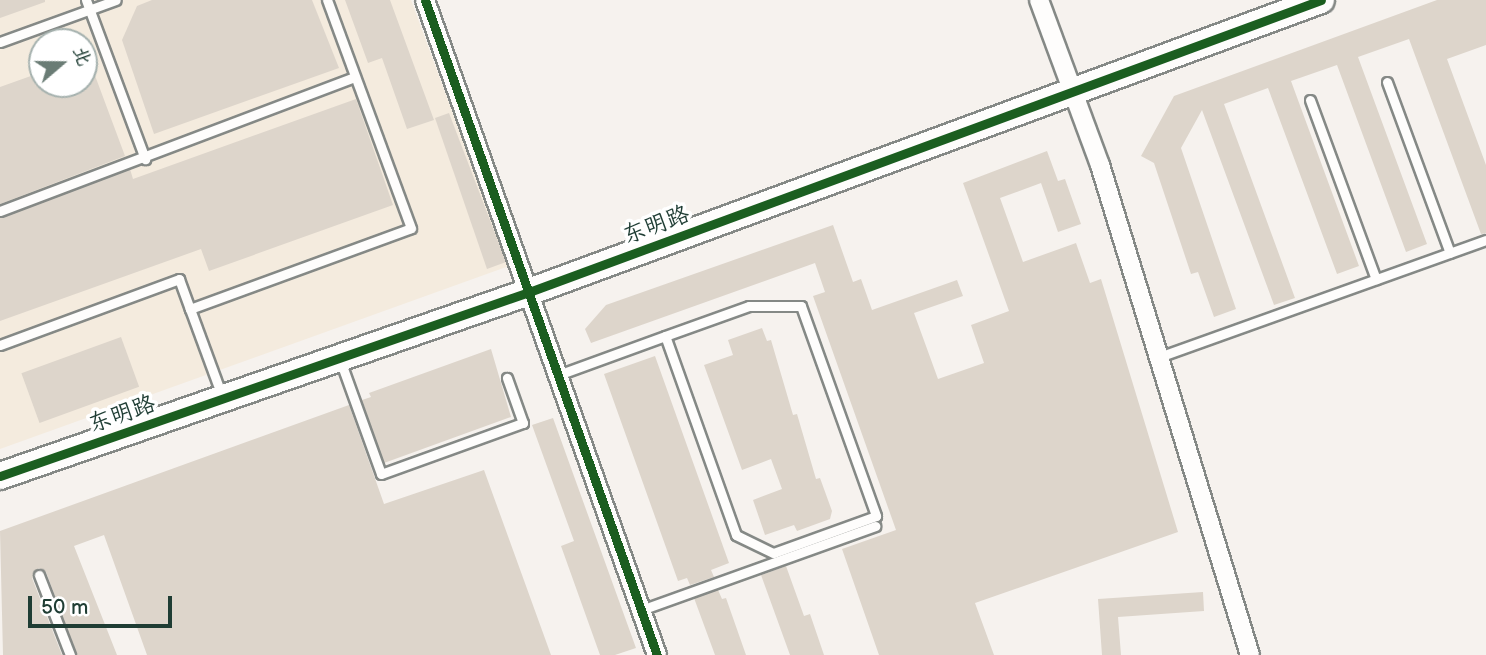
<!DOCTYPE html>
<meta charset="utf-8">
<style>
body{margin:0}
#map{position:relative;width:1486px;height:655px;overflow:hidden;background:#f6f2ee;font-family:"Balsamiq Sans","LXGW WenKai TC",sans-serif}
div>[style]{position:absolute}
.built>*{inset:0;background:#f4ebde}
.building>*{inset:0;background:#ddd5cb;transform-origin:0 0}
.roads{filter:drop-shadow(2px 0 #858986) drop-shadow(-2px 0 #858986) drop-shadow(0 2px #858986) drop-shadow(0 -2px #858986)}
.lane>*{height:9px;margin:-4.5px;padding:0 4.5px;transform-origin:4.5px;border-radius:4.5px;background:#fefdfc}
.street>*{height:18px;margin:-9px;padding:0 9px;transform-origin:9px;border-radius:9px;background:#fefdfc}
.secondary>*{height:26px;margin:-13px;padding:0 13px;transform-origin:13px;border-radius:13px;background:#fefdfc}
.cycleway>*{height:9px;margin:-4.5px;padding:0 4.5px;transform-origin:4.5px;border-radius:4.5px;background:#1b5e20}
span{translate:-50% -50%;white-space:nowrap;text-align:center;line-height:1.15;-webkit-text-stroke:7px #fff;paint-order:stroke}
.street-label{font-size:23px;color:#1f3d34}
.north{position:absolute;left:28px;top:28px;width:70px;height:70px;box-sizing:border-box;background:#fff;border:2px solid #a5b1ae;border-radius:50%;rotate:70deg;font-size:19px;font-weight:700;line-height:28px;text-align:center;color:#1f3d34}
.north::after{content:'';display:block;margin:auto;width:24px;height:32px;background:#6a7c75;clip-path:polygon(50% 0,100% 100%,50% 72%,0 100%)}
.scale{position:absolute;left:28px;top:596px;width:144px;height:32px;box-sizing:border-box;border:4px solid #1f3d34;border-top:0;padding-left:9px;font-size:21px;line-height:24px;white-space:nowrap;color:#1f3d34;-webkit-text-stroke:5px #fff;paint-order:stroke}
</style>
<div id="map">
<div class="built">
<i style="clip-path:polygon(evenodd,0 0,411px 0,509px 266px,0 449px,0 0,42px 42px,84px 42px,84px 84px,42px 84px,42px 42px)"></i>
</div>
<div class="building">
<i style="clip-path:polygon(0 0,45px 0,45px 2px,0 18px)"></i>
<i style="clip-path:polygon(152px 0,312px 0,339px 68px,154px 134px,122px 40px,137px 6px)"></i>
<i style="clip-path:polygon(345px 0,390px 0,434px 120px,407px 129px,382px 58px,368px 63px)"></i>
<i style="clip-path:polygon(1437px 0,1486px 0,1486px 45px,1447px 59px,1486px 165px,1486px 233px,1481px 234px,1409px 39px,1358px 57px,1427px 244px,1406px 252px,1337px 65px,1291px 81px,1359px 266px,1337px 274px,1268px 88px,1224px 104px,1295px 298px,1274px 305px,1202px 110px,1181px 148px,1236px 309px,1214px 317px,1198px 272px,1191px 274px,1154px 163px,1141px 156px,1174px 96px)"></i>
<i style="clip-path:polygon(84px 46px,125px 156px,0 204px,0 87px,42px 72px,42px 84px,84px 84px)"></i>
<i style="clip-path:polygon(356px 99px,393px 205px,209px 271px,201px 249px,0 321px,0 218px,130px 169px,133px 179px)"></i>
<i style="clip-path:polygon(449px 113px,506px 262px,487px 269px,435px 118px)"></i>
<i style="clip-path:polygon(1047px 151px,1058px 181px,1065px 179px,1081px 224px,1058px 232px,1041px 183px,1000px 198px,1023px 262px,1076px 243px,1090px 283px,1101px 279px,1178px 532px,975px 603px,994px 655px,879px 655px,842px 549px,896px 530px,813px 296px,825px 292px,815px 263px,591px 343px,585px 329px,606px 305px,833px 225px,853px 282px,861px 279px,872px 310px,957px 280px,963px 296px,914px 313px,938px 379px,984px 363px,971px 325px,1009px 311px,963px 183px)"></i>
<i style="clip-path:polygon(762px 328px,767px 341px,771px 340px,793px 415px,797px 414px,816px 479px,820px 478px,832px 511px,830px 519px,797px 531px,794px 525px,765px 535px,753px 500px,782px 489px,771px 459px,742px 470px,704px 365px,733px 355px,728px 340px)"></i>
<i style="left:121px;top:337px;width:53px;height:106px;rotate:70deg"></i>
<i style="clip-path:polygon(491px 349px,511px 417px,384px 463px,362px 400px,371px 397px,369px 393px)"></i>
<i style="clip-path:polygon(655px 356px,729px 563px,711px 570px,714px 577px,690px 585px,687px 578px,678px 581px,604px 374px)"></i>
<i style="clip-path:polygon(349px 405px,384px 504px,484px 470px,551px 655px,147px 655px,104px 535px,74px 546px,117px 655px,77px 655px,46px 572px,39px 568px,32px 578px,62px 655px,3px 655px,0 531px)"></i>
<i style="clip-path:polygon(553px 418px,636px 648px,615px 655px,600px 655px,561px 546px,574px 541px,532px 425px)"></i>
<i style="clip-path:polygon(786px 566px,804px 616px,810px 614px,824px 655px,790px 655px,761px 575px)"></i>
<i style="clip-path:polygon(718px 590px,722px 599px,726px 598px,746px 655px,715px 655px,694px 598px)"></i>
<i style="clip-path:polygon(1203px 592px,1204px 611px,1118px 617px,1121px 655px,1102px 655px,1098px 599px)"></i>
</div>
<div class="roads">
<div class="lane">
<i style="left:86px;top:0;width:170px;rotate:69.6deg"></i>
<i style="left:0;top:42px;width:123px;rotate:-19.9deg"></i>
<i style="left:1387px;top:82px;width:182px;rotate:69.8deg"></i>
<i style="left:1310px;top:100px;width:191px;rotate:69.8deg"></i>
<i style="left:0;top:211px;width:379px;rotate:-20.7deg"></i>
<i style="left:190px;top:309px;width:93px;rotate:69.8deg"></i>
<i style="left:0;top:345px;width:191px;rotate:-20.2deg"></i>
<i style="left:179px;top:279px;width:32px;rotate:70deg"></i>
<i style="left:190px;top:309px;width:235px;rotate:-20.1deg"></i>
<i style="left:411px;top:228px;width:243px;rotate:-110.2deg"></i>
<i style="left:1159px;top:357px;width:347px;rotate:-19.7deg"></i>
<i style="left:340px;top:360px;width:121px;rotate:70.2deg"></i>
<i style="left:381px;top:474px;width:151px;rotate:-19.8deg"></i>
<i style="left:523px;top:423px;width:48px;rotate:-109.6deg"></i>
<i style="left:558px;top:375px;width:114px;rotate:-20deg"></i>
<i style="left:665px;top:336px;width:89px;rotate:-19.7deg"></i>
<i style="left:749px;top:306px;width:52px"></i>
<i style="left:801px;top:306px;width:223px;rotate:70.3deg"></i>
<i style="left:876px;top:516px;width:109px;rotate:160.2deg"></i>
<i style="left:773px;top:553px;width:41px;rotate:-154.1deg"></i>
<i style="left:736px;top:535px;width:211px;rotate:-109.6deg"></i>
<i style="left:39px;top:575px;width:86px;rotate:68.8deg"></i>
<i style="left:641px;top:610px;width:249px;rotate:-19.7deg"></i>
</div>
<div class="street">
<i style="left:425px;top:0;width:695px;rotate:70.5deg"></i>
<i style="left:1039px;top:0;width:176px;rotate:69.7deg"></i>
<i style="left:1100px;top:165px;width:512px;rotate:72.98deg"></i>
</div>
<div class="secondary">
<i style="left:0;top:476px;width:560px;rotate:-19.18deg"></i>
<i style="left:529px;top:292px;width:844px;rotate:-20.24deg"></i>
</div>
</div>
<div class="cycleway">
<i style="left:425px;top:0;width:695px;rotate:70.5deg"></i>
<i style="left:0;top:476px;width:560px;rotate:-19.18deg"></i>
<i style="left:529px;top:292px;width:844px;rotate:-20.24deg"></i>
</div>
<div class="street-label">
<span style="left:656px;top:225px;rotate:-20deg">东明路</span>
<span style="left:122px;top:414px;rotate:-19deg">东明路</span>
</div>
<div class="north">北</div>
<div class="scale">50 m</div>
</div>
